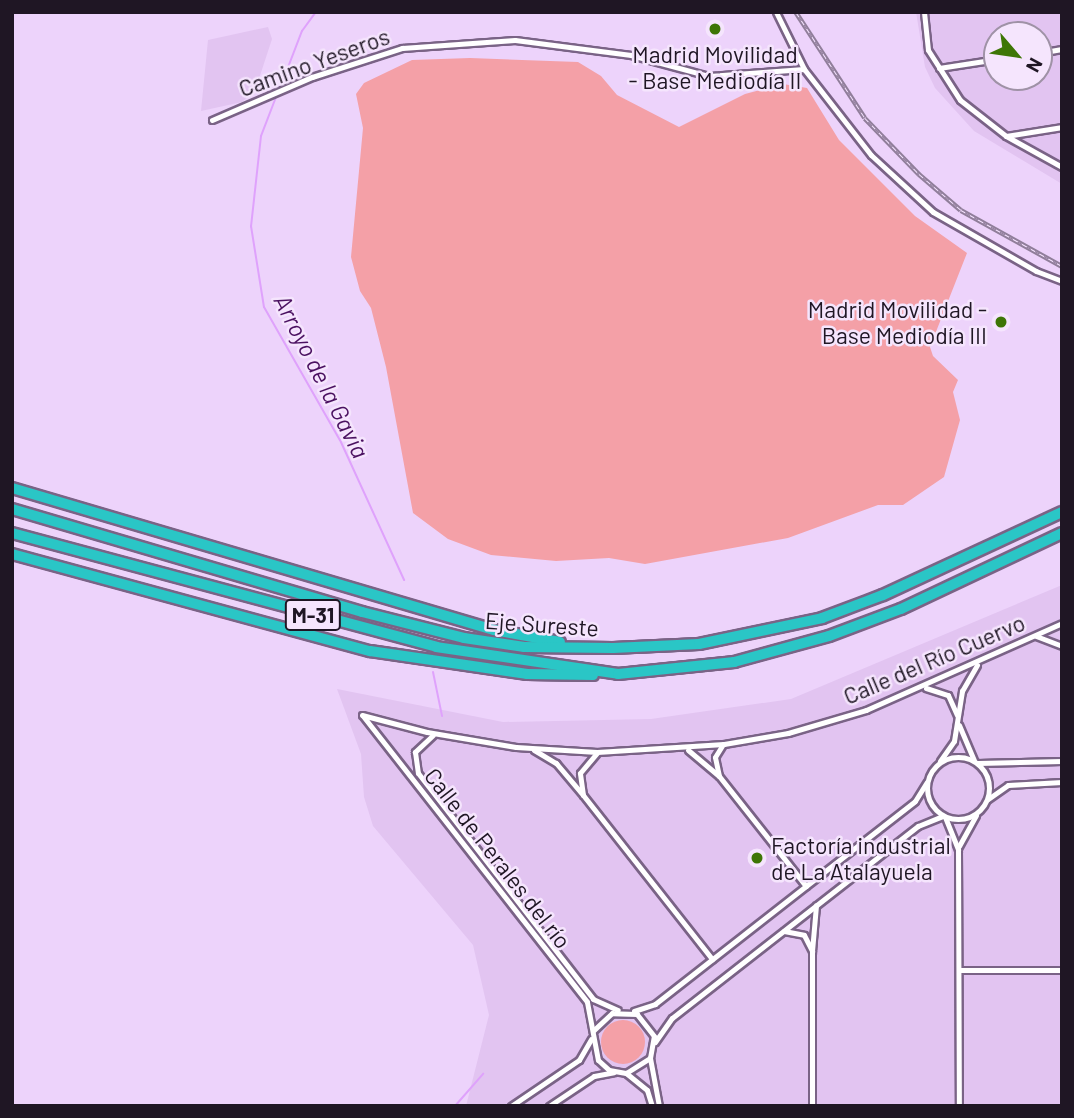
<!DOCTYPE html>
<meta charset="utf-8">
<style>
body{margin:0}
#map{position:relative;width:1074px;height:1118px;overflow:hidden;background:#edd3fb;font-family:Barlow,sans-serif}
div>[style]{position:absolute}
.built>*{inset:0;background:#e2c4f1}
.green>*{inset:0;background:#f4a0a7}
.round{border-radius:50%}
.stream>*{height:2px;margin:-1px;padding:0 1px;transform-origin:1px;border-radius:1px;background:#dfa2fc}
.roads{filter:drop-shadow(2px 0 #7a6386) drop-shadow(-2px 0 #7a6386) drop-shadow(0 2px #7a6386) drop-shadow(0 -2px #7a6386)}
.street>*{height:5px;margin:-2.5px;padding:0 2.5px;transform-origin:2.5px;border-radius:2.5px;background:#fff}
.street>.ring{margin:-2.5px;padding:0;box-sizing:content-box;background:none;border:5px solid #fff;border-radius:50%}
.highway>*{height:10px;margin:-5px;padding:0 5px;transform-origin:5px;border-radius:5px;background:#2ac6c6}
.rail>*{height:4.5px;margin-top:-2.25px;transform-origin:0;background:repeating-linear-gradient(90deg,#f5e5fd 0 5px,#907e9a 0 10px);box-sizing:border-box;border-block:2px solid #907e9a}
.dots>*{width:19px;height:19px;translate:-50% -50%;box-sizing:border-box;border:4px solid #f5e5fd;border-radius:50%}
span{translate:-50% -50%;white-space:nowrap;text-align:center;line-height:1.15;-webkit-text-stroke:5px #f5e5fd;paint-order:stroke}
.shield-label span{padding:2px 5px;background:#f5e5fd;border:2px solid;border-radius:5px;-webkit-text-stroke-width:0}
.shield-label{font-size:21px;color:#1f1624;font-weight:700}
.poi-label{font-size:23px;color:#1f1624}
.right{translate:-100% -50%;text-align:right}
.left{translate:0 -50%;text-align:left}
.street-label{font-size:23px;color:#1f1624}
.water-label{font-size:24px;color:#4b1161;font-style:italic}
.frame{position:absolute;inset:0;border:14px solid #1f1624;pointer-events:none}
.north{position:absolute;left:983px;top:21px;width:70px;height:70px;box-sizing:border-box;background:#f5e5fd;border:2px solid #9f92a6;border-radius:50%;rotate:119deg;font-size:19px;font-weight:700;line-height:28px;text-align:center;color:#1f1624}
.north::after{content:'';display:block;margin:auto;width:24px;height:32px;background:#3e7606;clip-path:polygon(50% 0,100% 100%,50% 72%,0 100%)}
</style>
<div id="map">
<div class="built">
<i style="clip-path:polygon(evenodd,916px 12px,1062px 12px,1062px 184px,974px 131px,935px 88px,925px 67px,916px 12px,997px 35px,1039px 35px,1039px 77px,997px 77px,997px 35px)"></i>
<i style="clip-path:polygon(268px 27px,272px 39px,255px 91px,242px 102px,201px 111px,208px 40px)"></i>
<i style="clip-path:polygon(1062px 585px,1062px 1106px,466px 1106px,489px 1015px,473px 945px,373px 826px,364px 797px,361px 754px,337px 689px,503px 722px,651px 719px,791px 699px)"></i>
</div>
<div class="green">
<i style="clip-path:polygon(470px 58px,578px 62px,601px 76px,617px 95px,679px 127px,745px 94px,783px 84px,807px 88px,839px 140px,915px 216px,967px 253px,930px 347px,933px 356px,958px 380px,953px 392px,960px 420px,944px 477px,903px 505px,878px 505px,788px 538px,645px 564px,609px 558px,556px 561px,491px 555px,448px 539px,413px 513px,386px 367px,371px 308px,360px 291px,351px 257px,363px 128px,356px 94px,364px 83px,412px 60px)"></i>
<i class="round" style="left:601px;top:1020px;width:44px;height:44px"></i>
</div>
<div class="stream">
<i style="left:282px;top:83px;width:56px;rotate:-69deg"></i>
<i style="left:302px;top:31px;width:24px;rotate:-54deg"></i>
<i style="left:276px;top:97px;width:42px;rotate:111deg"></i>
<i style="left:261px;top:136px;width:91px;rotate:96.3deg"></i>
<i style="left:251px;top:226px;width:82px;rotate:80.9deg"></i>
<i style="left:264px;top:307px;width:153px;rotate:60.3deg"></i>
<i style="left:340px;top:440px;width:154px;rotate:65.4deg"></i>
<i style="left:433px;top:672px;width:45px;rotate:78.4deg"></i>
<i style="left:455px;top:1106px;width:43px;rotate:-48.8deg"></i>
</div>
<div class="roads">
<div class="street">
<i style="left:776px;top:12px;width:64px;rotate:63.8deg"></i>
<i style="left:804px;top:69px;width:109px;rotate:52.1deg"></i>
<i style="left:871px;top:155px;width:84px;rotate:42.6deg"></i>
<i style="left:933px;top:212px;width:119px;rotate:29.8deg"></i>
<i style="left:1036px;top:271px;width:28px;rotate:21deg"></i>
<i style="left:924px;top:12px;width:38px;rotate:84deg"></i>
<i style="left:928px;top:50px;width:59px;rotate:57.4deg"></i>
<i style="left:960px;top:100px;width:58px;rotate:38deg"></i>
<i style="left:1006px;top:136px;width:64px;rotate:29deg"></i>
<i style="left:1039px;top:53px;width:23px;rotate:-10deg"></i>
<i style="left:939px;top:68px;width:59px;rotate:-8.8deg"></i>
<i style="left:212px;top:120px;width:109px;rotate:-23.3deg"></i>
<i style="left:312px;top:77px;width:95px;rotate:-17.9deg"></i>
<i style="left:402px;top:48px;width:113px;rotate:-4deg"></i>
<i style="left:515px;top:40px;width:117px;rotate:7.4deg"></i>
<i style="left:631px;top:55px;width:81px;rotate:15.1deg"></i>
<i style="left:709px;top:76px;width:95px;rotate:-4.2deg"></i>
<i style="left:1006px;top:136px;width:57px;rotate:-9.1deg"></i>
<i style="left:1036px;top:636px;width:28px;rotate:21deg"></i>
<i style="left:926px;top:688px;width:23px;rotate:18deg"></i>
<i style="left:948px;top:695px;width:22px;rotate:66deg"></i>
<i style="left:362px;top:715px;width:67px;rotate:14.7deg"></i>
<i style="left:427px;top:732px;width:90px;rotate:9.6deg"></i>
<i style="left:516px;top:747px;width:81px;rotate:3.5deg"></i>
<i style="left:597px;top:752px;width:127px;rotate:-3.6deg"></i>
<i style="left:724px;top:744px;width:65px;rotate:-9.8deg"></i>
<i style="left:788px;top:733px;width:81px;rotate:-16.4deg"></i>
<i style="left:866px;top:710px;width:214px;rotate:-23.9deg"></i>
<i style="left:363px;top:716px;width:363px;rotate:51.9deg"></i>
<i style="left:587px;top:1002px;width:59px;rotate:79.3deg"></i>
<i style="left:598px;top:1060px;width:15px;rotate:42deg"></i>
<i style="left:609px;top:1070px;width:17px;rotate:10deg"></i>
<i style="left:626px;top:1073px;width:28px;rotate:-32deg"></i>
<i style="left:650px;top:1058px;width:22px;rotate:-80deg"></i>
<i style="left:654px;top:1036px;width:28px;rotate:-128deg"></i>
<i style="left:637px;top:1014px;width:25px;rotate:-178deg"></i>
<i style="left:612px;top:1013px;width:25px;rotate:137deg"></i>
<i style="left:959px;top:725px;width:38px;rotate:67deg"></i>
<i style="left:433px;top:735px;width:25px;rotate:137deg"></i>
<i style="left:415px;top:752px;width:21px;rotate:82deg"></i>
<i style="left:418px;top:773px;width:286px;rotate:52.2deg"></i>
<i style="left:593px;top:999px;width:27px;rotate:24deg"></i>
<i style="left:534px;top:750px;width:26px;rotate:31deg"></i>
<i style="left:556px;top:763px;width:42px;rotate:49.8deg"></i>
<i style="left:583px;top:795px;width:209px;rotate:51.8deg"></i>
<i style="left:688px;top:750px;width:40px;rotate:40deg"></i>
<i style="left:719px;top:776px;width:140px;rotate:51.7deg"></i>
<i class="ring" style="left:927px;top:757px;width:57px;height:57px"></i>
<i style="left:940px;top:761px;width:24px;rotate:-55deg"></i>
<i style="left:954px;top:741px;width:51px;rotate:-80.9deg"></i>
<i style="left:962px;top:691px;width:30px;rotate:-60deg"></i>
<i style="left:978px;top:763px;width:84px;rotate:-1.4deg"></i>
<i style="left:719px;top:776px;width:19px;rotate:-102deg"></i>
<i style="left:715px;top:757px;width:15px;rotate:-58deg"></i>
<i style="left:583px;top:795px;width:22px;rotate:-98deg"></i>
<i style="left:580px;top:773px;width:26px;rotate:-50deg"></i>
<i style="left:988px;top:799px;width:24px;rotate:-35deg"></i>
<i style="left:1008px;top:785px;width:54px;rotate:-3.2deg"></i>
<i style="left:945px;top:817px;width:35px;rotate:68deg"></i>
<i style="left:958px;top:849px;width:257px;rotate:89.8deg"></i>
<i style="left:959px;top:846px;width:35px;rotate:-61deg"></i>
<i style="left:784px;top:931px;width:20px;rotate:11deg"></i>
<i style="left:804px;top:935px;width:18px;rotate:63deg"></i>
<i style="left:959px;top:970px;width:103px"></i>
<i style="left:634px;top:1011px;width:22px;rotate:-18deg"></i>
<i style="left:655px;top:1004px;width:192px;rotate:-38deg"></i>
<i style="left:806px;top:886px;width:138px;rotate:-37.9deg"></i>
<i style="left:915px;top:801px;width:22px;rotate:-58deg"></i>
<i style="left:655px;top:1042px;width:29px;rotate:-55deg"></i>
<i style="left:672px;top:1018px;width:312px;rotate:-38deg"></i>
<i style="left:918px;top:826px;width:27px;rotate:-22deg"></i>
<i style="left:650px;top:1058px;width:49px;rotate:79.4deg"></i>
<i style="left:626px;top:1073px;width:27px;rotate:39deg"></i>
<i style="left:647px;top:1090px;width:17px;rotate:73deg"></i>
<i style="left:511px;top:1106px;width:82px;rotate:-34.1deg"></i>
<i style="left:579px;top:1060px;width:24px;rotate:-60deg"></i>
<i style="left:549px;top:1106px;width:54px;rotate:-33.7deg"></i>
<i style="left:594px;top:1076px;width:20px;rotate:-11deg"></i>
<i style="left:812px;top:1106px;width:155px;rotate:-90deg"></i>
<i style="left:812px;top:951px;width:46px;rotate:-85deg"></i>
</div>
<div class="highway">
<i style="left:12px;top:488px;width:502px;rotate:16.42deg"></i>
<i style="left:494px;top:630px;width:67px;rotate:10.3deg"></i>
<i style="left:12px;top:509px;width:365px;rotate:16.4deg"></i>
<i style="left:362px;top:612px;width:105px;rotate:14.3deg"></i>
<i style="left:464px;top:638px;width:61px;rotate:8.5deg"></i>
<i style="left:524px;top:647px;width:89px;rotate:0.6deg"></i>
<i style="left:613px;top:648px;width:86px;rotate:-2.7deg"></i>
<i style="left:699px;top:644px;width:126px;rotate:-11.9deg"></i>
<i style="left:822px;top:618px;width:65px;rotate:-20.7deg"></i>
<i style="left:883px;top:595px;width:197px;rotate:-24.9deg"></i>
<i style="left:12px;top:533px;width:439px;rotate:15deg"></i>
<i style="left:436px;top:647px;width:184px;rotate:8.4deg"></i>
<i style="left:618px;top:674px;width:117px;rotate:-5.9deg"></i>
<i style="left:734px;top:662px;width:98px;rotate:-15.3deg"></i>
<i style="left:829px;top:636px;width:77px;rotate:-20.6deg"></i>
<i style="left:901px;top:609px;width:178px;rotate:-25.3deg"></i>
<i style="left:12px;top:554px;width:371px;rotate:15.2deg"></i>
<i style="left:370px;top:651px;width:159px;rotate:8.3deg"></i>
<i style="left:527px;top:674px;width:66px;rotate:0.9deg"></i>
</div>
</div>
<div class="rail">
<i style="left:796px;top:12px;width:126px;rotate:56.9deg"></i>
<i style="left:865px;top:118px;width:78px;rotate:46deg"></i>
<i style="left:919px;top:174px;width:55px;rotate:40.6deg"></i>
<i style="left:961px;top:210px;width:115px;rotate:29deg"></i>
</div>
<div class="dots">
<i style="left:715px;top:29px;background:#3e7606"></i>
<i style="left:1001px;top:322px;background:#3e7606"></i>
<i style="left:757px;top:858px;background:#3e7606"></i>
</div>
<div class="shield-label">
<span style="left:313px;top:615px">M-31</span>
</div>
<div class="poi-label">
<span style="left:715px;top:67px">Madrid Movilidad<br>- Base Mediodía II</span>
<span class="right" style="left:987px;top:322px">Madrid Movilidad -<br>Base Mediodía III</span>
<span class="left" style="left:771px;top:858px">Factoría industrial<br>de La Atalayuela</span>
</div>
<div class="street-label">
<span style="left:314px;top:62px;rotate:-20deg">Camino Yeseros</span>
<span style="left:542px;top:624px;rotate:4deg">Eje Sureste</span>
<span style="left:934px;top:659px;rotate:-23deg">Calle del Río Cuervo</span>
<span style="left:498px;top:858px;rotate:52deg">Calle de Perales del río</span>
</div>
<div class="water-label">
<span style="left:322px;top:376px;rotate:63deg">Arroyo de la Gavia</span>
</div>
<div class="frame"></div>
<div class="north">N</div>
</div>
